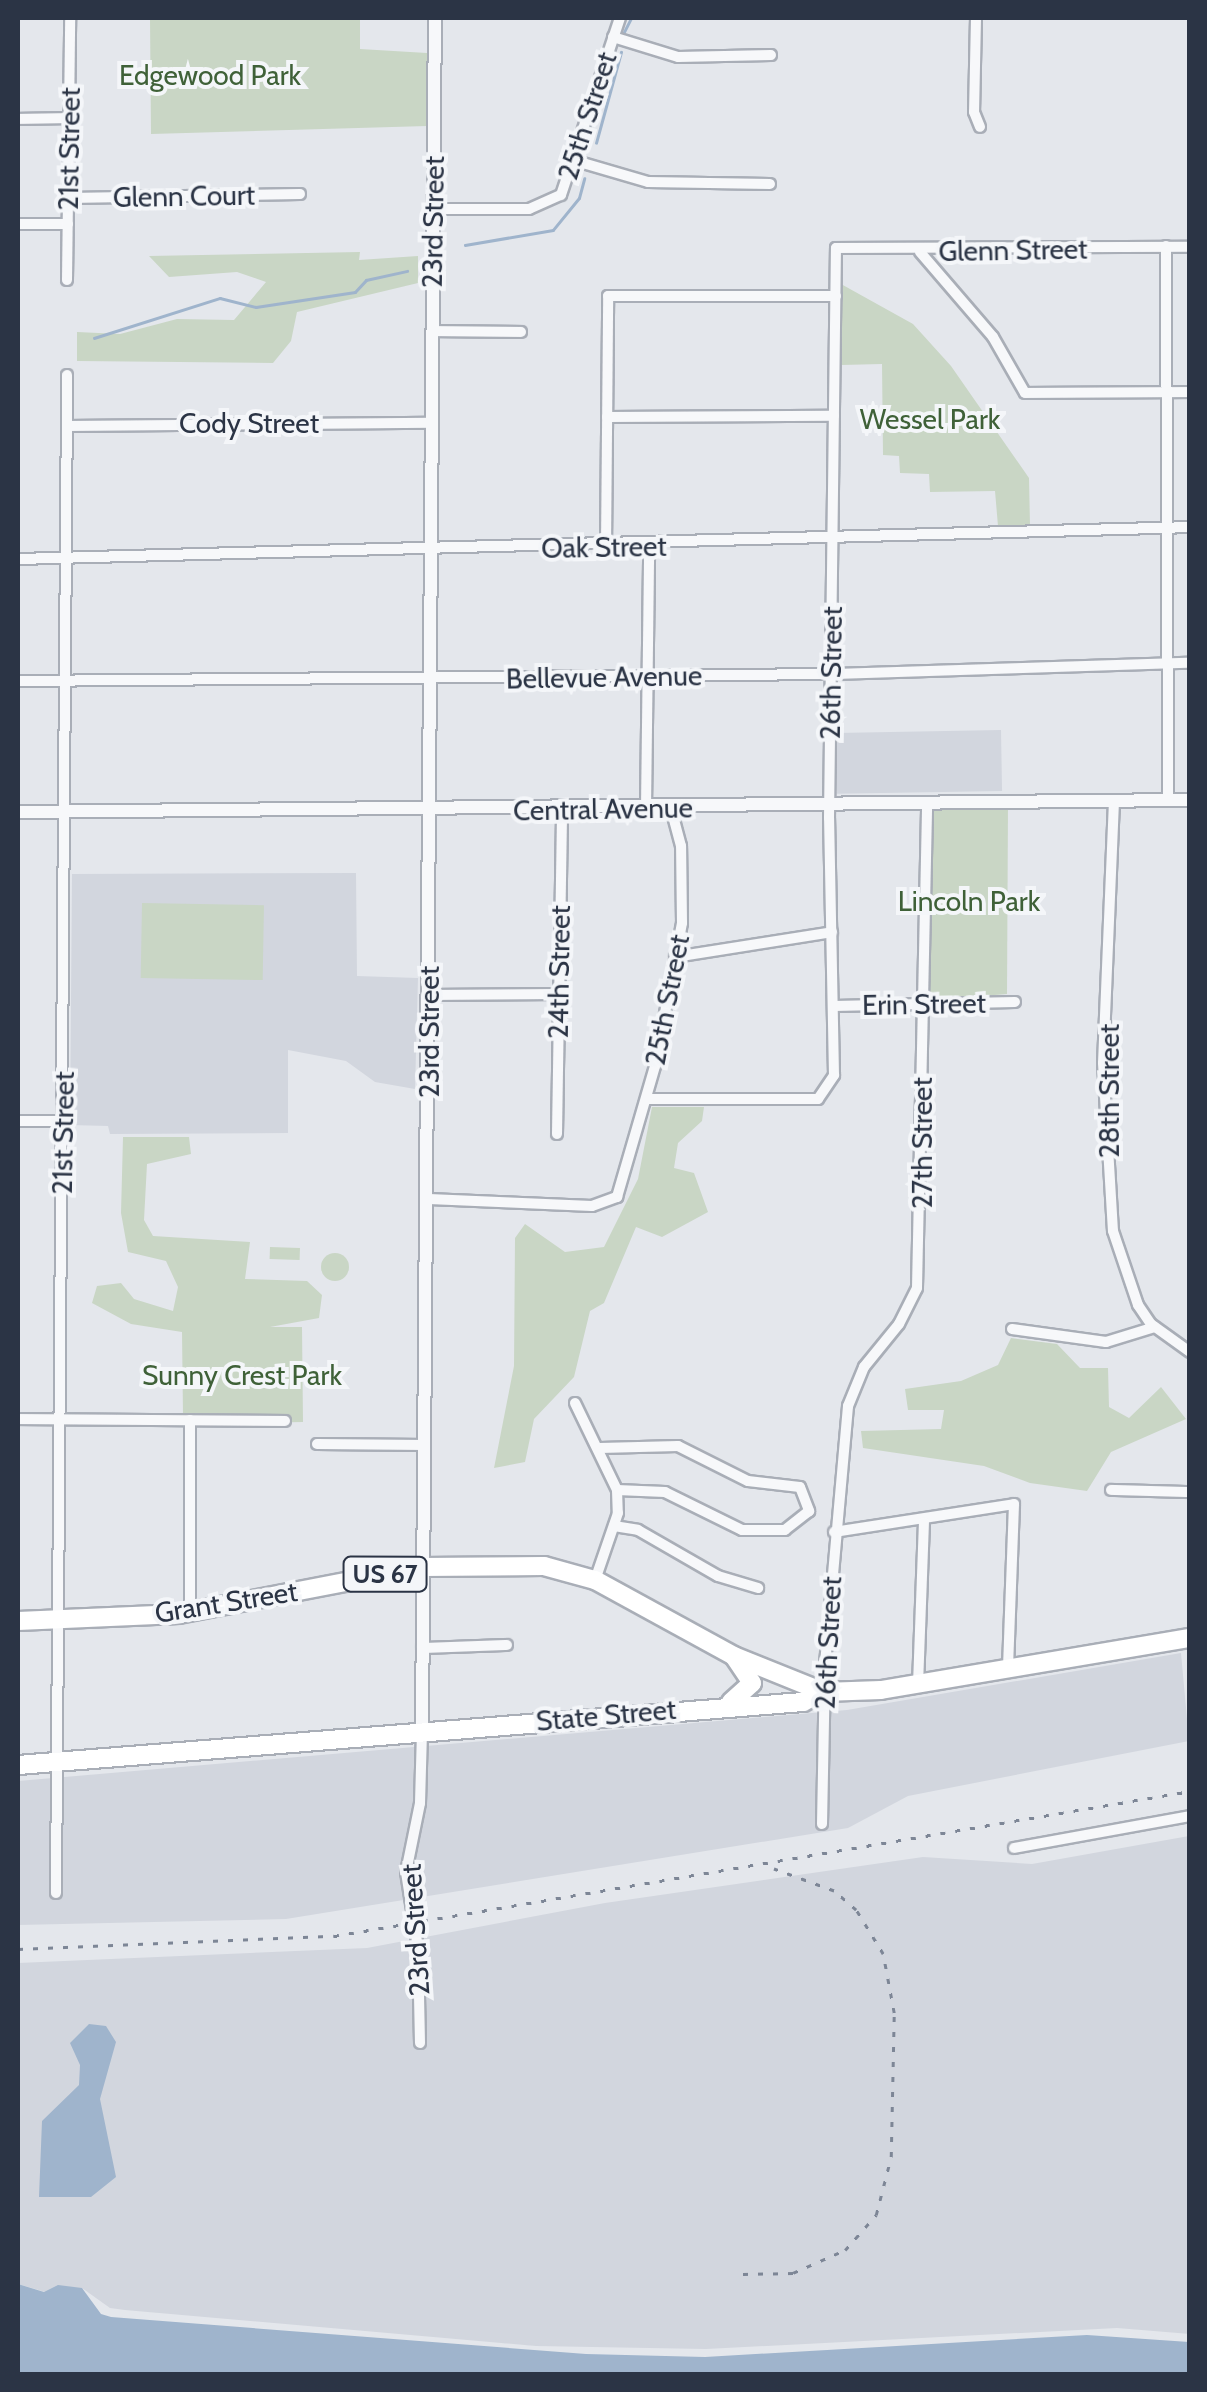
<!DOCTYPE html>
<style>
body{margin:0}
#map{position:relative;width:1207px;height:2392px;overflow:hidden;background:#e4e7ec;font-family:Cabin,sans-serif}
div>[style]{position:absolute}
.built>*{inset:0;background:#d2d6de;transform-origin:0 0}
.green>*{inset:0;background:#c9d6c5;transform-origin:0 0}
.round{border-radius:50%}
.water>*{inset:0;background:#9fb4cc}
.pier>*{inset:0;background:#e4e7ec}
.stream>*{height:2.5px;margin:-1.25px;padding:0 1.25px;transform-origin:1.25px;border-radius:1.25px;background:#9fb4cc}
.roads{filter:drop-shadow(2px 0 #a9aeb7) drop-shadow(-2px 0 #a9aeb7) drop-shadow(0 2px #a9aeb7) drop-shadow(0 -2px #a9aeb7)}
.minor>*{height:10px;margin:-5px;padding:0 5px;transform-origin:5px;border-radius:5px;background:#f7f8fa}
.tertiary>*{height:12px;margin:-6px;padding:0 6px;transform-origin:6px;border-radius:6px;background:#f7f8fa}
.primary>*{height:18px;margin:-9px;padding:0 9px;transform-origin:9px;border-radius:9px;background:#fff}
.rail>*{height:2.5px;margin-top:-1.25px;transform-origin:0;background:repeating-linear-gradient(90deg,#7d8696 0 5px,transparent 0 15px)}
span{translate:-50% -50%;white-space:nowrap;text-align:center;line-height:1.15;-webkit-text-stroke:8px #f4f6f9;paint-order:stroke}
.shield-label span{padding:2px 8px;background:#f4f6f9;border:2px solid;border-radius:8px;-webkit-text-stroke-width:0}
.shield-label{font-size:25px;color:#2b3445;font-weight:700}
.park-label{font-size:28px;color:#3f6138}
.street-label{font-size:28px;color:#2b3445}
.frame{position:absolute;inset:0;border:20px solid #2b3445;pointer-events:none}
</style>
<div id="map">
<div class="built">
<i style="left:1001px;top:730px;width:61px;height:165px;rotate:89deg"></i>
<i style="clip-path:polygon(356px 873px,357px 976px,418px 978px,415px 1089px,375px 1082px,346px 1061px,288px 1050px,288px 1133px,110px 1134px,108px 1126px,70px 1125px,72px 874px)"></i>
<i style="clip-path:polygon(1181px 1653px,1189px 1741px,908px 1796px,848px 1828px,286px 1919px,18px 1925px,18px 1781px,847px 1710px)"></i>
<i style="clip-path:polygon(1189px 1836px,1189px 2339px,635px 2354px,124px 2315px,18px 2284px,18px 1963px,367px 1948px,605px 1903px,923px 1857px,1032px 1864px)"></i>
</div>
<div class="green">
<i style="clip-path:polygon(150px 18px,360px 18px,360px 49px,427px 53px,427px 126px,151px 134px)"></i>
<i style="clip-path:polygon(360px 252px,359px 260px,418px 256px,418px 283px,297px 312px,291px 341px,273px 363px,77px 361px,77px 332px,120px 334px,177px 319px,234px 320px,266px 282px,237px 272px,169px 277px,149px 256px)"></i>
<i style="clip-path:polygon(841px 284px,913px 324px,951px 366px,1029px 478px,1030px 525px,998px 526px,995px 491px,930px 492px,929px 474px,900px 473px,899px 456px,883px 455px,882px 364px,841px 365px)"></i>
<i style="clip-path:polygon(1008px 806px,1007px 994px,934px 1000px,929px 995px,930px 814px,936px 807px)"></i>
<i style="left:142px;top:903px;width:122px;height:75px;rotate:1deg"></i>
<i style="clip-path:polygon(652px 1107px,704px 1107px,702px 1121px,678px 1143px,674px 1168px,694px 1173px,708px 1212px,662px 1237px,636px 1227px,604px 1303px,590px 1311px,574px 1377px,534px 1419px,525px 1462px,494px 1468px,514px 1366px,515px 1238px,525px 1224px,565px 1252px,604px 1247px,638px 1179px)"></i>
<i style="clip-path:polygon(123px 1137px,189px 1137px,191px 1154px,147px 1164px,144px 1220px,153px 1236px,250px 1242px,245px 1279px,307px 1281px,322px 1295px,319px 1318px,270px 1327px,302px 1327px,303px 1422px,197px 1424px,183px 1416px,182px 1332px,131px 1324px,92px 1303px,97px 1286px,121px 1283px,134px 1299px,173px 1311px,178px 1287px,166px 1261px,128px 1252px,121px 1213px)"></i>
<i style="left:270px;top:1247px;width:30px;height:12px;rotate:2deg"></i>
<i class="round" style="left:321px;top:1253px;width:28px;height:28px"></i>
<i style="clip-path:polygon(1011px 1338px,1057px 1344px,1080px 1368px,1108px 1368px,1109px 1407px,1129px 1418px,1161px 1387px,1186px 1419px,1111px 1452px,1087px 1491px,1030px 1483px,984px 1466px,863px 1448px,861px 1431px,941px 1429px,944px 1410px,908px 1410px,905px 1389px,961px 1381px,998px 1365px)"></i>
</div>
<div class="water">
<i style="clip-path:polygon(89px 2024px,106px 2026px,116px 2042px,100px 2099px,116px 2177px,91px 2197px,39px 2197px,42px 2121px,79px 2085px,80px 2065px,70px 2043px)"></i>
<i style="clip-path:polygon(18px 2284px,44px 2292px,58px 2285px,82px 2288px,107px 2313px,635px 2354px,1117px 2333px,1189px 2339px,1189px 2374px,18px 2374px)"></i>
</div>
<div class="pier">
<i style="clip-path:polygon(82px 2288px,110px 2308px,125px 2310px,536px 2346px,706px 2349px,1117px 2328px,1190px 2334px,1189px 2342px,1087px 2335px,705px 2357px,586px 2354px,111px 2317px,101px 2314px)"></i>
</div>
<div class="stream">
<i style="left:624px;top:32px;width:16px;rotate:-63deg"></i>
<i style="left:596px;top:143px;width:94px;rotate:-74.6deg"></i>
<i style="left:465px;top:245px;width:89px;rotate:-9.7deg"></i>
<i style="left:553px;top:230px;width:41px;rotate:-50.9deg"></i>
<i style="left:579px;top:198px;width:20px;rotate:-75deg"></i>
<i style="left:94px;top:338px;width:132px;rotate:-17.6deg"></i>
<i style="left:220px;top:298px;width:37px;rotate:14deg"></i>
<i style="left:256px;top:307px;width:100px;rotate:-8.6deg"></i>
<i style="left:355px;top:292px;width:16px;rotate:-47deg"></i>
<i style="left:366px;top:280px;width:42px;rotate:-12.4deg"></i>
</div>
<div class="roads">
<div class="minor">
<i style="left:976px;top:18px;width:94px;rotate:91.2deg"></i>
<i style="left:974px;top:112px;width:16px;rotate:68deg"></i>
<i style="left:613px;top:37px;width:68px;rotate:17.1deg"></i>
<i style="left:678px;top:57px;width:93px;rotate:-1.2deg"></i>
<i style="left:18px;top:119px;width:51px;rotate:-1.1deg"></i>
<i style="left:576px;top:161px;width:75px;rotate:16.3deg"></i>
<i style="left:648px;top:182px;width:122px;rotate:0.9deg"></i>
<i style="left:69px;top:198px;width:231px;rotate:-1deg"></i>
<i style="left:433px;top:209px;width:96px"></i>
<i style="left:529px;top:209px;width:35px;rotate:-24deg"></i>
<i style="left:561px;top:195px;width:187px;rotate:-71.6deg"></i>
<i style="left:18px;top:224px;width:50px"></i>
<i style="left:1166px;top:246px;width:554px;rotate:89.79deg"></i>
<i style="left:920px;top:252px;width:112px;rotate:49.3deg"></i>
<i style="left:993px;top:337px;width:64px;rotate:60.3deg"></i>
<i style="left:1025px;top:393px;width:165px;rotate:-0.3deg"></i>
<i style="left:67px;top:280px;width:262px;rotate:-89.3deg"></i>
<i style="left:432px;top:331px;width:89px;rotate:0.6deg"></i>
<i style="left:607px;top:417px;width:227px;rotate:-0.3deg"></i>
<i style="left:67px;top:426px;width:365px;rotate:-0.5deg"></i>
<i style="left:606px;top:547px;width:251px;rotate:-89.5deg"></i>
<i style="left:608px;top:296px;width:228px"></i>
<i style="left:18px;top:559px;width:1172px;rotate:-1.56deg"></i>
<i style="left:18px;top:681px;width:814px;rotate:-0.49deg"></i>
<i style="left:832px;top:674px;width:358px;rotate:-1.8deg"></i>
<i style="left:1114px;top:801px;width:262px;rotate:92.4deg"></i>
<i style="left:1103px;top:1063px;width:168px;rotate:86.6deg"></i>
<i style="left:1113px;top:1231px;width:78px;rotate:71.3deg"></i>
<i style="left:1138px;top:1305px;width:23px;rotate:56deg"></i>
<i style="left:1151px;top:1324px;width:48px;rotate:35.7deg"></i>
<i style="left:646px;top:808px;width:262px;rotate:-89.3deg"></i>
<i style="left:675px;top:957px;width:159px;rotate:-9deg"></i>
<i style="left:428px;top:995px;width:130px;rotate:-0.4deg"></i>
<i style="left:834px;top:1006px;width:181px;rotate:-1.3deg"></i>
<i style="left:646px;top:1099px;width:172px"></i>
<i style="left:818px;top:1099px;width:29px;rotate:-56deg"></i>
<i style="left:834px;top:1075px;width:257px;rotate:-91.1deg"></i>
<i style="left:829px;top:818px;width:570px;rotate:-89.3deg"></i>
<i style="left:836px;top:248px;width:354px;rotate:-0.2deg"></i>
<i style="left:18px;top:1121px;width:45px"></i>
<i style="left:557px;top:1134px;width:325px;rotate:-89.1deg"></i>
<i style="left:429px;top:1199px;width:163px;rotate:2.5deg"></i>
<i style="left:592px;top:1206px;width:27px;rotate:-20deg"></i>
<i style="left:617px;top:1197px;width:136px;rotate:-73.8deg"></i>
<i style="left:655px;top:1066px;width:146px;rotate:-79.3deg"></i>
<i style="left:682px;top:923px;width:77px;rotate:-90.7deg"></i>
<i style="left:681px;top:846px;width:39px;rotate:-105deg"></i>
<i style="left:1012px;top:1329px;width:95px;rotate:7.9deg"></i>
<i style="left:1106px;top:1342px;width:51px;rotate:-17deg"></i>
<i style="left:575px;top:1403px;width:97px;rotate:64.2deg"></i>
<i style="left:617px;top:1490px;width:23px;rotate:88deg"></i>
<i style="left:618px;top:1513px;width:71px;rotate:108.9deg"></i>
<i style="left:18px;top:1419px;width:267px;rotate:0.4deg"></i>
<i style="left:317px;top:1444px;width:108px;rotate:0.5deg"></i>
<i style="left:600px;top:1448px;width:78px;rotate:-1.5deg"></i>
<i style="left:678px;top:1446px;width:78px;rotate:26.6deg"></i>
<i style="left:748px;top:1481px;width:52px;rotate:6.6deg"></i>
<i style="left:800px;top:1487px;width:26px;rotate:69deg"></i>
<i style="left:809px;top:1511px;width:31px;rotate:142deg"></i>
<i style="left:785px;top:1530px;width:43px;rotate:180deg"></i>
<i style="left:742px;top:1530px;width:86px;rotate:-153.7deg"></i>
<i style="left:665px;top:1492px;width:48px;rotate:-177.6deg"></i>
<i style="left:1111px;top:1490px;width:79px;rotate:1.5deg"></i>
<i style="left:614px;top:1526px;width:24px;rotate:9deg"></i>
<i style="left:638px;top:1530px;width:92px;rotate:29.9deg"></i>
<i style="left:718px;top:1576px;width:42px;rotate:16.7deg"></i>
<i style="left:834px;top:1532px;width:182px;rotate:-8.8deg"></i>
<i style="left:1014px;top:1504px;width:165px;rotate:92.1deg"></i>
<i style="left:190px;top:1612px;width:192px;rotate:-90deg"></i>
<i style="left:422px;top:1648px;width:85px;rotate:-2deg"></i>
<i style="left:918px;top:1685px;width:163px;rotate:-87.9deg"></i>
<i style="left:822px;top:1824px;width:160px;rotate:-88.9deg"></i>
<i style="left:825px;top:1664px;width:259px;rotate:-84.9deg"></i>
<i style="left:848px;top:1406px;width:42px;rotate:-67.7deg"></i>
<i style="left:864px;top:1367px;width:55px;rotate:-50.9deg"></i>
<i style="left:899px;top:1324px;width:40px;rotate:-63.4deg"></i>
<i style="left:917px;top:1288px;width:484px;rotate:-88.8deg"></i>
<i style="left:1014px;top:1848px;width:179px;rotate:-10.3deg"></i>
<i style="left:56px;top:1893px;width:1518px;rotate:-89.58deg"></i>
<i style="left:420px;top:2043px;width:95px;rotate:-91.2deg"></i>
<i style="left:418px;top:1948px;width:77px;rotate:-99deg"></i>
<i style="left:406px;top:1872px;width:70px;rotate:-78.5deg"></i>
<i style="left:420px;top:1803px;width:71px;rotate:-88.4deg"></i>
</div>
<div class="tertiary">
<i style="left:18px;top:812px;width:1172px;rotate:-0.59deg"></i>
<i style="left:422px;top:1731px;width:1713px;rotate:-89.57deg"></i>
</div>
<div class="primary">
<i style="left:18px;top:1621px;width:161px;rotate:-2.5deg"></i>
<i style="left:179px;top:1614px;width:248px;rotate:-10.9deg"></i>
<i style="left:422px;top:1567px;width:122px;rotate:-0.5deg"></i>
<i style="left:544px;top:1566px;width:53px;rotate:15.4deg"></i>
<i style="left:595px;top:1580px;width:158px;rotate:28.7deg"></i>
<i style="left:734px;top:1656px;width:96px;rotate:22deg"></i>
<i style="left:731px;top:1702px;width:28px;rotate:-42deg"></i>
<i style="left:752px;top:1683px;width:32px;rotate:-124deg"></i>
<i style="left:18px;top:1765px;width:788px;rotate:-4.59deg"></i>
<i style="left:803px;top:1702px;width:22px;rotate:-27deg"></i>
<i style="left:823px;top:1692px;width:58px;rotate:-2deg"></i>
<i style="left:881px;top:1690px;width:313px;rotate:-9.6deg"></i>
</div>
</div>
<div class="rail">
<i style="left:18px;top:1949px;width:316px;rotate:-2.4deg"></i>
<i style="left:334px;top:1936px;width:868px;rotate:-9.61deg"></i>
<i style="left:743px;top:2274px;width:50px;rotate:-1.1deg"></i>
<i style="left:793px;top:2273px;width:57px;rotate:-23.9deg"></i>
<i style="left:845px;top:2250px;width:47px;rotate:-48.5deg"></i>
<i style="left:876px;top:2215px;width:60px;rotate:-75.5deg"></i>
<i style="left:891px;top:2157px;width:144px;rotate:-88.8deg"></i>
<i style="left:894px;top:2013px;width:60px;rotate:-100.6deg"></i>
<i style="left:883px;top:1954px;width:52px;rotate:-121.5deg"></i>
<i style="left:856px;top:1910px;width:29px;rotate:-139deg"></i>
<i style="left:834px;top:1891px;width:64px;rotate:-159.9deg"></i>
</div>
<div class="shield-label">
<span style="left:385px;top:1574px">US 67</span>
</div>
<div class="park-label">
<span style="left:210px;top:75px">Edgewood Park</span>
<span style="left:930px;top:419px">Wessel Park</span>
<span style="left:969px;top:901px">Lincoln Park</span>
<span style="left:242px;top:1375px">Sunny Crest Park</span>
</div>
<div class="street-label">
<span style="left:587px;top:116px;rotate:-72deg">25th Street</span>
<span style="left:69px;top:149px;rotate:-89deg">21st Street</span>
<span style="left:184px;top:196px;rotate:-1deg">Glenn Court</span>
<span style="left:433px;top:222px;rotate:-89deg">23rd Street</span>
<span style="left:1013px;top:250px;rotate:-1deg">Glenn Street</span>
<span style="left:249px;top:423px">Cody Street</span>
<span style="left:604px;top:547px;rotate:-1deg">Oak Street</span>
<span style="left:831px;top:673px;rotate:-89deg">26th Street</span>
<span style="left:604px;top:677px;rotate:-1deg">Bellevue Avenue</span>
<span style="left:603px;top:809px;rotate:-1deg">Central Avenue</span>
<span style="left:559px;top:972px;rotate:-89deg">24th Street</span>
<span style="left:667px;top:1000px;rotate:-79deg">25th Street</span>
<span style="left:924px;top:1004px;rotate:-1deg">Erin Street</span>
<span style="left:429px;top:1032px;rotate:-90deg">23rd Street</span>
<span style="left:1109px;top:1091px;rotate:-90deg">28th Street</span>
<span style="left:63px;top:1133px;rotate:-89deg">21st Street</span>
<span style="left:922px;top:1143px;rotate:-90deg">27th Street</span>
<span style="left:226px;top:1602px;rotate:-9deg">Grant Street</span>
<span style="left:828px;top:1643px;rotate:-87deg">26th Street</span>
<span style="left:606px;top:1715px;rotate:-5deg">State Street</span>
<span style="left:415px;top:1930px;rotate:-94deg">23rd Street</span>
</div>
<div class="frame"></div>
</div>
